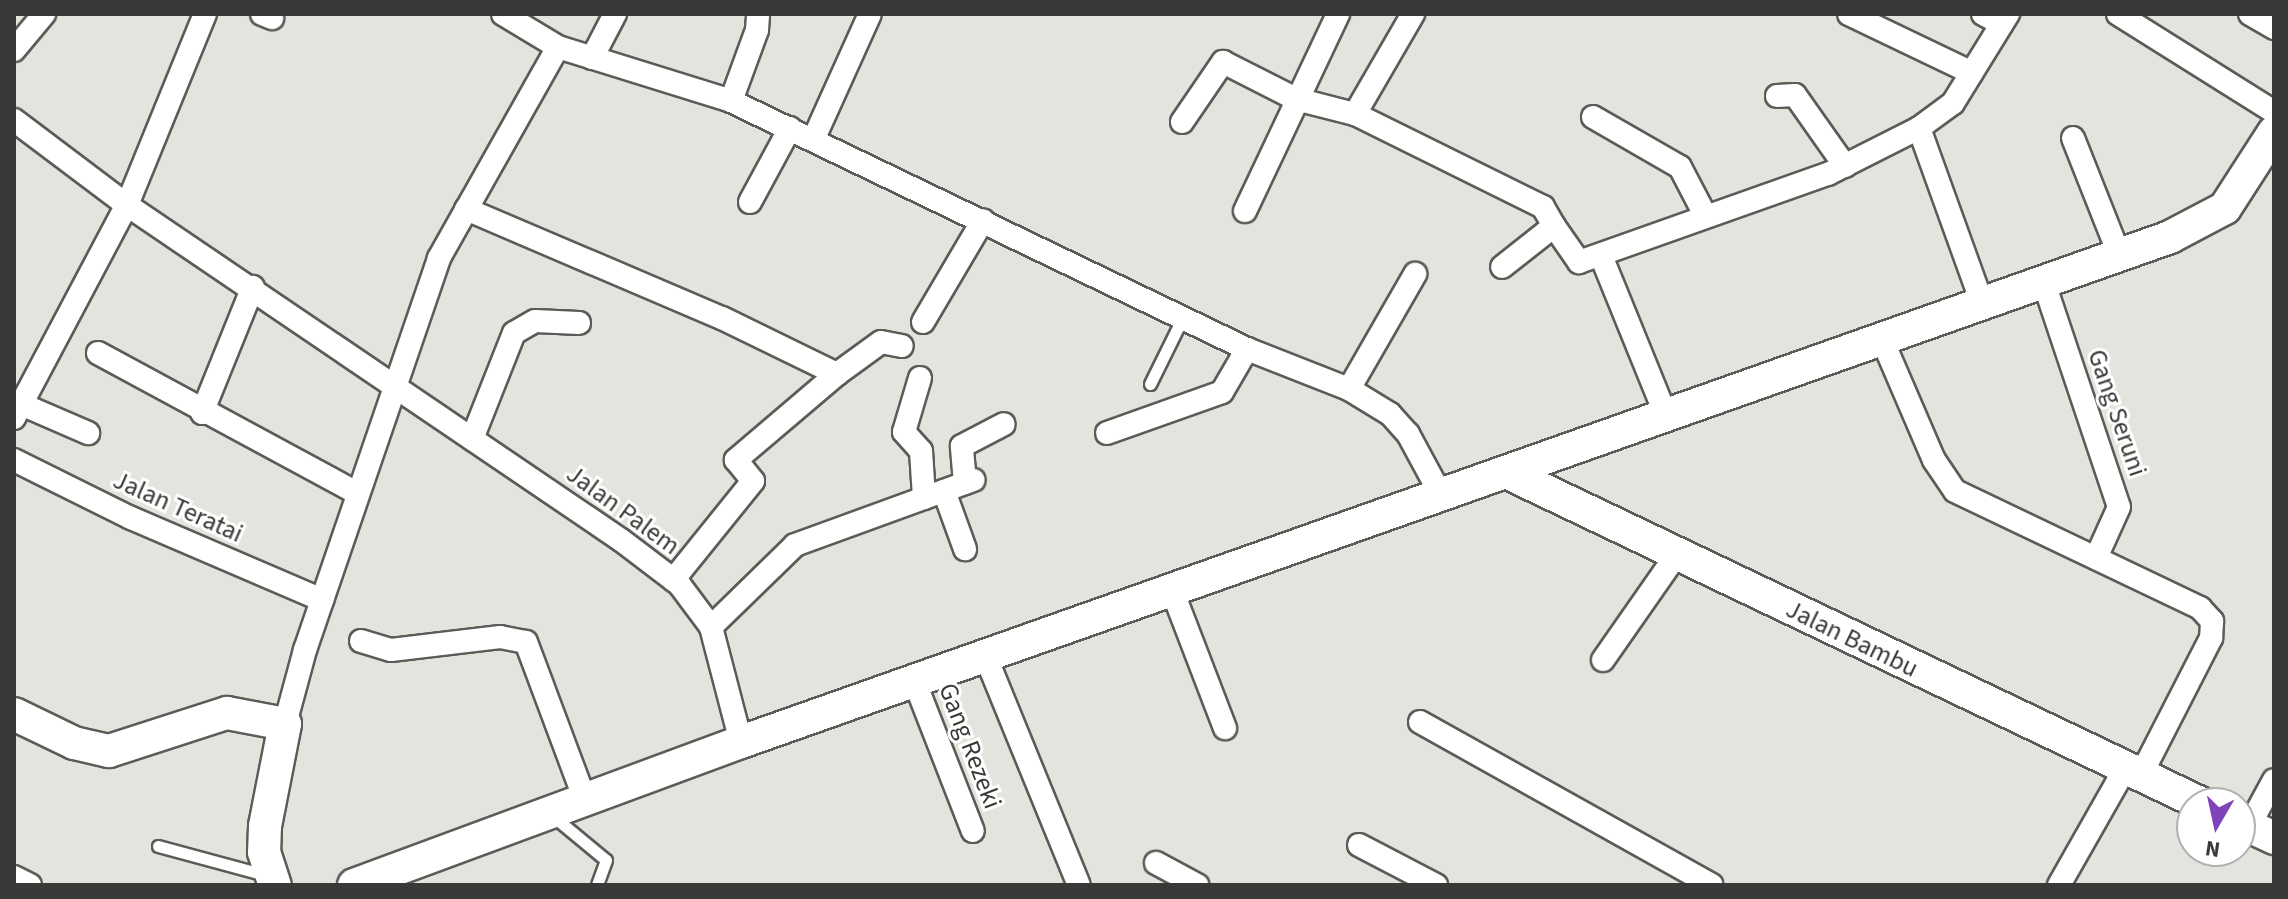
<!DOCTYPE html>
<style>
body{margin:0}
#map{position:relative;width:2288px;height:899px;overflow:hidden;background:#e4e3dd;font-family:"Source Sans 3",sans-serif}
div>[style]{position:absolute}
.roads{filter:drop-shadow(2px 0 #5c5b57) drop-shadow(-2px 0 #5c5b57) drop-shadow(0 2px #5c5b57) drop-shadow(0 -2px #5c5b57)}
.lane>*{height:11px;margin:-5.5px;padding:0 5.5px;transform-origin:5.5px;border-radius:5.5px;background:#fff}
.street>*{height:22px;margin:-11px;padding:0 11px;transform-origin:11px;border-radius:11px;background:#fff}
.secondary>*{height:32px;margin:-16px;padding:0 16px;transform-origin:16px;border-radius:16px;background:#fff}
span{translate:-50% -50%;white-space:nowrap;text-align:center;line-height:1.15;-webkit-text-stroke:6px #fff;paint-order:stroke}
.street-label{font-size:26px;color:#393937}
.frame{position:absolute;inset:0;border:16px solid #393937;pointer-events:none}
.north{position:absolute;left:2176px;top:787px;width:80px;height:80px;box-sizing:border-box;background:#fff;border:2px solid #b0b0af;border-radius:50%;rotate:189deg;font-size:22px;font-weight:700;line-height:32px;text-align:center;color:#393937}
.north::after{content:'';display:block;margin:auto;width:28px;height:36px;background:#7f44ba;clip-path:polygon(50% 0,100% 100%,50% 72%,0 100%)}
</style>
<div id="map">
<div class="roads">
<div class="lane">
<i style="left:1150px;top:384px;width:75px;rotate:-63.8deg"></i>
<i style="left:554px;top:817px;width:67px;rotate:39.6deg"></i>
<i style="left:606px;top:860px;width:27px;rotate:110deg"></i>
<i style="left:158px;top:846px;width:115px;rotate:15.1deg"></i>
</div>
<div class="street">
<i style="left:262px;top:14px;width:11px;rotate:22deg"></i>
<i style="left:503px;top:14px;width:64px;rotate:31deg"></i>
<i style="left:1849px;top:14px;width:136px;rotate:25.6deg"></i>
<i style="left:1983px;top:14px;width:21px;rotate:28deg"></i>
<i style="left:2118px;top:14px;width:184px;rotate:32.1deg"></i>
<i style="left:2250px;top:14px;width:28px;rotate:30deg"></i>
<i style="left:14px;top:50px;width:47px;rotate:-50.2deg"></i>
<i style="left:592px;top:58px;width:50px;rotate:-62.4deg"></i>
<i style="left:1777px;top:96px;width:18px;rotate:-3deg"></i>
<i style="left:1795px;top:95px;width:87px;rotate:54.8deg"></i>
<i style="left:731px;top:101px;width:76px;rotate:-69.9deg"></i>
<i style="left:757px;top:30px;width:16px;rotate:-86deg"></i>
<i style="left:1355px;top:114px;width:116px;rotate:-59.9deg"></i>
<i style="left:1593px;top:117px;width:100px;rotate:29.9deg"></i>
<i style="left:1680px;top:167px;width:54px;rotate:62.5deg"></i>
<i style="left:14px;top:120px;width:141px;rotate:37deg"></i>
<i style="left:127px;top:205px;width:597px;rotate:34.14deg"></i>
<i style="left:621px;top:540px;width:73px;rotate:37.2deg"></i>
<i style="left:679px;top:584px;width:54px;rotate:53.3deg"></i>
<i style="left:711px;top:627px;width:119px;rotate:75.4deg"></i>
<i style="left:1182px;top:122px;width:73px;rotate:-55.7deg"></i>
<i style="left:1223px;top:62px;width:82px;rotate:26.9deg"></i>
<i style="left:1296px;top:99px;width:61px;rotate:14.3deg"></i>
<i style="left:1355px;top:114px;width:210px;rotate:26.3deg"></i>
<i style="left:1543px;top:207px;width:22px;rotate:60deg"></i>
<i style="left:1554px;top:226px;width:66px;rotate:141.7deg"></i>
<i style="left:1919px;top:128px;width:183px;rotate:70.2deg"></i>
<i style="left:814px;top:138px;width:136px;rotate:-65.7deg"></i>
<i style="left:2073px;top:138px;width:125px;rotate:68.4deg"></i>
<i style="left:750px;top:202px;width:84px;rotate:-61.6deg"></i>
<i style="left:466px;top:209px;width:278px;rotate:23.1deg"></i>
<i style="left:722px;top:318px;width:128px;rotate:26deg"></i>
<i style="left:837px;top:374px;width:133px;rotate:139.6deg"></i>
<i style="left:736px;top:460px;width:27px;rotate:51deg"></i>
<i style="left:753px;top:481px;width:127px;rotate:128.9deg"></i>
<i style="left:1245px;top:211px;width:218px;rotate:-64.7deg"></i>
<i style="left:1554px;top:226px;width:44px;rotate:55.2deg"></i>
<i style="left:1579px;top:262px;width:264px;rotate:-19.5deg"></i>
<i style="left:1828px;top:174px;width:102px;rotate:-26.8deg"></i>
<i style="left:1919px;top:128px;width:42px;rotate:-36.3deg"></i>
<i style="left:1953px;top:103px;width:105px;rotate:-58.3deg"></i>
<i style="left:1602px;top:258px;width:170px;rotate:67.9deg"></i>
<i style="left:2044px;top:283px;width:236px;rotate:71.5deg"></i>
<i style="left:2119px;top:507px;width:56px;rotate:114.3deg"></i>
<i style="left:923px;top:322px;width:118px;rotate:-59.5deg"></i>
<i style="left:1881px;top:337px;width:134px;rotate:66.7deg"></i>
<i style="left:1934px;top:460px;width:37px;rotate:56deg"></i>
<i style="left:1955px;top:491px;width:272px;rotate:25.5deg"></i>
<i style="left:2200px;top:608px;width:18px;rotate:47deg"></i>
<i style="left:2212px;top:621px;width:17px;rotate:93deg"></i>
<i style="left:2211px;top:638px;width:154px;rotate:117.1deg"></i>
<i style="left:98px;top:353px;width:294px;rotate:28.4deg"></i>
<i style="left:837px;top:374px;width:54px;rotate:-36deg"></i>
<i style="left:881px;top:342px;width:21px;rotate:11deg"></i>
<i style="left:920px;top:378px;width:56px;rotate:106.5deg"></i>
<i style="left:904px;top:432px;width:25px;rotate:48deg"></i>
<i style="left:921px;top:451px;width:47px;rotate:86.3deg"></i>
<i style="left:1349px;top:389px;width:133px;rotate:-60.1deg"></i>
<i style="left:14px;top:401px;width:81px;rotate:23.4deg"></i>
<i style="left:202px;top:413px;width:136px;rotate:-68deg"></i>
<i style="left:14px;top:418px;width:241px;rotate:-62.1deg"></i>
<i style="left:127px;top:205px;width:206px;rotate:-67.8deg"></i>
<i style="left:1107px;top:433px;width:122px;rotate:-19.6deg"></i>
<i style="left:1222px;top:392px;width:50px;rotate:-59.8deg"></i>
<i style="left:472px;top:439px;width:114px;rotate:-68.4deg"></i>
<i style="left:514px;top:333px;width:24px;rotate:-30deg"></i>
<i style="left:535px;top:321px;width:44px;rotate:2.6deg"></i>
<i style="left:14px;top:460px;width:131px;rotate:26.4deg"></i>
<i style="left:131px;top:518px;width:208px;rotate:23.2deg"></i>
<i style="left:965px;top:483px;width:37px;rotate:-95deg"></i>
<i style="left:962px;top:446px;width:47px;rotate:-27.6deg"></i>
<i style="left:944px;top:491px;width:62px;rotate:70.1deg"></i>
<i style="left:1172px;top:590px;width:148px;rotate:69deg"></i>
<i style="left:711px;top:627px;width:117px;rotate:-44.3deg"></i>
<i style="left:795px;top:545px;width:190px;rotate:-20deg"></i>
<i style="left:361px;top:641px;width:31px;rotate:17deg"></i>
<i style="left:391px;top:650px;width:110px;rotate:-6.8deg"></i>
<i style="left:500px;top:637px;width:26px;rotate:11deg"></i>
<i style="left:526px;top:642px;width:169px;rotate:69.5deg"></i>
<i style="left:985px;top:655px;width:248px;rotate:67.8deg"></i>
<i style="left:1603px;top:660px;width:129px;rotate:-55.1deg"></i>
<i style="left:914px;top:680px;width:162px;rotate:68.7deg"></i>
<i style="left:1420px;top:722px;width:334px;rotate:29.2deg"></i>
<i style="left:285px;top:724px;width:77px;rotate:-74.9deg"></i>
<i style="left:305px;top:650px;width:414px;rotate:-71.1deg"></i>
<i style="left:439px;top:258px;width:242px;rotate:-60.6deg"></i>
<i style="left:558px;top:47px;width:181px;rotate:17.3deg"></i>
<i style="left:731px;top:101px;width:573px;rotate:25.67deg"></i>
<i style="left:1247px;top:349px;width:110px;rotate:21.4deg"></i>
<i style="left:1349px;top:389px;width:48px;rotate:31.4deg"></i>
<i style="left:1390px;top:414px;width:27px;rotate:48deg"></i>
<i style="left:1408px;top:434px;width:69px;rotate:61.6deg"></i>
<i style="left:2249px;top:826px;width:52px;rotate:-61.5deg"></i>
<i style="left:1359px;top:845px;width:87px;rotate:27.5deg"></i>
<i style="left:1156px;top:863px;width:47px;rotate:28.2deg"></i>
<i style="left:14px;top:877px;width:18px;rotate:27deg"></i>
<i style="left:2059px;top:885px;width:133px;rotate:-60.4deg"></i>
</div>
<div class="secondary">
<i style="left:1506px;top:472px;width:769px;rotate:25.5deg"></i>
<i style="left:14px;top:714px;width:67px;rotate:25.8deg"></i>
<i style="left:74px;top:743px;width:36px;rotate:13deg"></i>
<i style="left:109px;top:751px;width:124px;rotate:-17.9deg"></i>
<i style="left:227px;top:713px;width:59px;rotate:10.7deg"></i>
<i style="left:285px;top:724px;width:104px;rotate:101.1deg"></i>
<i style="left:265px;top:826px;width:26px;rotate:92deg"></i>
<i style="left:264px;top:852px;width:35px;rotate:72deg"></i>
<i style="left:2240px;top:822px;width:38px;rotate:25deg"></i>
<i style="left:354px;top:885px;width:413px;rotate:-20.3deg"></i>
<i style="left:741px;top:742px;width:1516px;rotate:-19.46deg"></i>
<i style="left:2170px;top:237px;width:62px;rotate:-27.8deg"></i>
<i style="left:2225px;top:208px;width:90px;rotate:-57.2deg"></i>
</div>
</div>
<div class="street-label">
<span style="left:2117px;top:413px;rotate:71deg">Gang Seruni</span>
<span style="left:178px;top:507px;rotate:24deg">Jalan Teratai</span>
<span style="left:623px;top:510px;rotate:36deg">Jalan Palem</span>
<span style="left:1852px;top:639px;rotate:26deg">Jalan Bambu</span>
<span style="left:970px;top:746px;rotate:69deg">Gang Rezeki</span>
</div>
<div class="frame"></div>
<div class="north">N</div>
</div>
